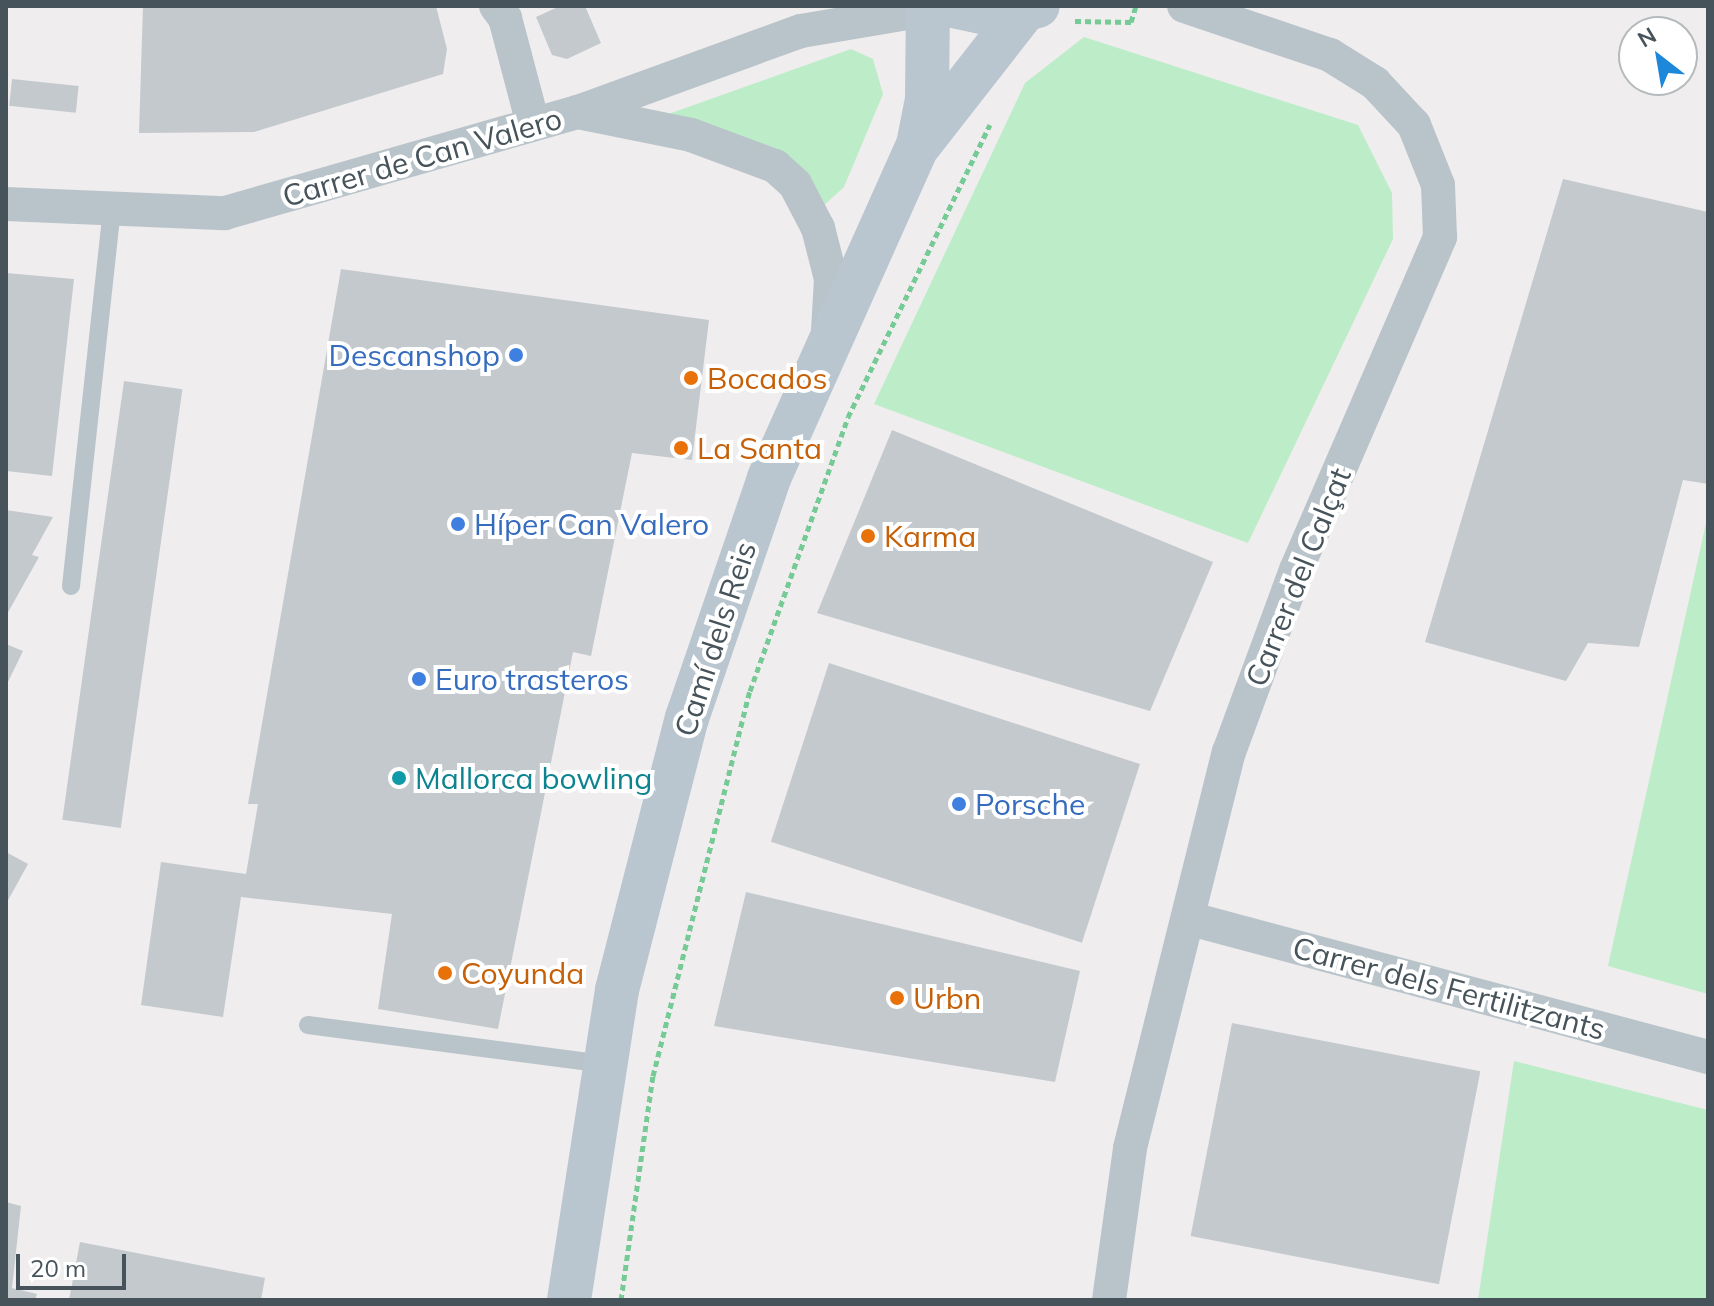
<!DOCTYPE html>
<meta charset="utf-8">
<style>
body{margin:0}
#map{position:relative;width:1714px;height:1306px;overflow:hidden;background:#f0edee;font-family:Mulish,sans-serif}
div>[style]{position:absolute}
.green>*{inset:0;background:#bcedc8}
.building>*{inset:0;background:#c4c9cd;transform-origin:0 0}
.path>*{height:5px;margin-top:-2.5px;transform-origin:0;background:repeating-linear-gradient(90deg,#75ca95 0 6px,transparent 0 10px)}
.lane>*{height:18px;margin:-9px;padding:0 9px;transform-origin:9px;border-radius:9px;background:#b9c4ca}
.street>*{height:34px;margin:-17px;padding:0 17px;transform-origin:17px;border-radius:17px;background:#b9c4ca}
.secondary>*{height:44px;margin:-22px;padding:0 22px;transform-origin:22px;border-radius:22px;background:#b9c6cf}
.dots>*{width:22px;height:22px;translate:-50% -50%;box-sizing:border-box;border:4px solid #fff;border-radius:50%}
span{translate:-50% -50%;white-space:nowrap;text-align:center;line-height:1.15;-webkit-text-stroke:8px #fff;paint-order:stroke}
.street-label{font-size:30px;color:#46535a}
.shop-label{font-size:30px;color:#366cbe}
.right{translate:-100% -50%;text-align:right}
.left{translate:0 -50%;text-align:left}
.food-label{font-size:30px;color:#c56008}
.culture-label{font-size:30px;color:#0d838f}
.frame{position:absolute;inset:0;border:8px solid #46535a;pointer-events:none}
.north{position:absolute;left:1618px;top:16px;width:80px;height:80px;box-sizing:border-box;background:#fff;border:2px solid #b5babd;border-radius:50%;rotate:329deg;font-size:22px;font-weight:700;line-height:32px;text-align:center;color:#46535a}
.north::after{content:'';display:block;margin:auto;width:28px;height:36px;background:#1d88da;clip-path:polygon(50% 0,100% 100%,50% 72%,0 100%)}
.scale{position:absolute;left:16px;top:1254px;width:110px;height:36px;box-sizing:border-box;border:4px solid #46535a;border-top:0;padding-left:10px;font-size:24px;line-height:28px;white-space:nowrap;color:#46535a;-webkit-text-stroke:6px #fff;paint-order:stroke}
</style>
<div id="map">
<div class="green">
<i style="clip-path:polygon(1084px 37px,1358px 125px,1392px 193px,1393px 239px,1248px 543px,874px 404px,1025px 83px)"></i>
<i style="clip-path:polygon(851px 49px,873px 59px,883px 94px,844px 187px,823px 206px,660px 117px)"></i>
<i style="clip-path:polygon(1708px 514px,1708px 994px,1608px 966px)"></i>
<i style="clip-path:polygon(1514px 1061px,1708px 1110px,1708px 1300px,1478px 1300px)"></i>
</div>
<div class="building">
<i style="clip-path:polygon(143px 6px,436px 6px,447px 49px,443px 74px,254px 132px,139px 133px)"></i>
<i style="clip-path:polygon(560px 6px,585px 6px,601px 43px,567px 59px,552px 55px,536px 17px)"></i>
<i style="left:12px;top:79px;width:67px;height:27px;rotate:6deg"></i>
<i style="clip-path:polygon(1563px 179px,1708px 212px,1708px 484px,1683px 480px,1639px 647px,1588px 643px,1566px 681px,1425px 642px)"></i>
<i style="clip-path:polygon(341px 269px,709px 320px,692px 460px,632px 453px,591px 656px,573px 652px,498px 1029px,378px 1009px,392px 914px,241px 897px,223px 1017px,141px 1005px,161px 862px,246px 874px,258px 804px,248px 804px)"></i>
<i style="clip-path:polygon(6px 273px,74px 279px,52px 476px,6px 471px)"></i>
<i style="left:124px;top:381px;width:59px;height:443px;rotate:8deg"></i>
<i style="clip-path:polygon(892px 430px,1213px 562px,1150px 711px,817px 613px)"></i>
<i style="clip-path:polygon(6px 510px,53px 517px,32px 555px,39px 557px,6px 616px)"></i>
<i style="clip-path:polygon(6px 644px,23px 651px,6px 686px)"></i>
<i style="left:829px;top:663px;width:327px;height:188px;rotate:18deg"></i>
<i style="clip-path:polygon(6px 852px,28px 864px,6px 904px)"></i>
<i style="clip-path:polygon(746px 892px,1080px 971px,1055px 1082px,714px 1026px)"></i>
<i style="left:1232px;top:1023px;width:253px;height:217px;rotate:11deg"></i>
<i style="clip-path:polygon(6px 1202px,21px 1206px,12px 1288px,37px 1294px,35px 1300px,6px 1300px)"></i>
<i style="clip-path:polygon(80px 1242px,265px 1278px,261px 1300px,69px 1300px)"></i>
</div>
<div class="path">
<i style="left:1075px;top:21px;width:56px;rotate:1deg"></i>
<i style="left:1131px;top:22px;width:17px;rotate:-73deg"></i>
<i style="left:621px;top:1300px;width:226px;rotate:-81.9deg"></i>
<i style="left:653px;top:1076px;width:397px;rotate:-75.9deg"></i>
<i style="left:750px;top:691px;width:291px;rotate:-70.3deg"></i>
<i style="left:848px;top:417px;width:325px;rotate:-64.1deg"></i>
</div>
<div class="lane">
<i style="left:71px;top:586px;width:380px;rotate:-83.8deg"></i>
<i style="left:308px;top:1025px;width:300px;rotate:7.5deg"></i>
</div>
<div class="street">
<i style="left:496px;top:6px;width:15px;rotate:53deg"></i>
<i style="left:505px;top:18px;width:110px;rotate:75.2deg"></i>
<i style="left:578px;top:112px;width:115px;rotate:11.5deg"></i>
<i style="left:691px;top:135px;width:90px;rotate:20.3deg"></i>
<i style="left:775px;top:166px;width:27px;rotate:42deg"></i>
<i style="left:795px;top:184px;width:50px;rotate:62.4deg"></i>
<i style="left:818px;top:228px;width:53px;rotate:75.7deg"></i>
<i style="left:831px;top:279px;width:52px;rotate:93.3deg"></i>
<i style="left:6px;top:204px;width:219px;rotate:2.4deg"></i>
<i style="left:225px;top:213px;width:367px;rotate:-16deg"></i>
<i style="left:578px;top:112px;width:237px;rotate:-20deg"></i>
<i style="left:801px;top:31px;width:150px;rotate:-9.6deg"></i>
<i style="left:1191px;top:919px;width:535px;rotate:14.95deg"></i>
<i style="left:1109px;top:1300px;width:153px;rotate:-82.1deg"></i>
<i style="left:1130px;top:1148px;width:408px;rotate:-76deg"></i>
<i style="left:1229px;top:752px;width:194px;rotate:-69.8deg"></i>
<i style="left:1296px;top:570px;width:363px;rotate:-66.6deg"></i>
<i style="left:1440px;top:237px;width:52px;rotate:-92.2deg"></i>
<i style="left:1438px;top:185px;width:65px;rotate:-111.8deg"></i>
<i style="left:1414px;top:125px;width:57px;rotate:-132.9deg"></i>
<i style="left:1375px;top:83px;width:53px;rotate:-148.1deg"></i>
<i style="left:1330px;top:55px;width:154px;rotate:-161.4deg"></i>
</div>
<div class="secondary">
<i style="left:953px;top:6px;width:48px;rotate:12deg"></i>
<i style="left:1000px;top:16px;width:39px;rotate:-15deg"></i>
<i style="left:920px;top:144px;width:169px;rotate:-52deg"></i>
<i style="left:569px;top:1300px;width:314px;rotate:-81.2deg"></i>
<i style="left:617px;top:990px;width:281px;rotate:-75.6deg"></i>
<i style="left:687px;top:718px;width:254px;rotate:-71.1deg"></i>
<i style="left:769px;top:478px;width:365px;rotate:-65.9deg"></i>
<i style="left:918px;top:145px;width:47px;rotate:-78.9deg"></i>
<i style="left:927px;top:99px;width:93px;rotate:-89.4deg"></i>
</div>
<div class="dots">
<i style="left:516px;top:355px;background:#3f7fe0"></i>
<i style="left:691px;top:378px;background:#e8710a"></i>
<i style="left:681px;top:448px;background:#e8710a"></i>
<i style="left:458px;top:524px;background:#3f7fe0"></i>
<i style="left:868px;top:536px;background:#e8710a"></i>
<i style="left:419px;top:679px;background:#3f7fe0"></i>
<i style="left:399px;top:778px;background:#0f9aa8"></i>
<i style="left:959px;top:804px;background:#3f7fe0"></i>
<i style="left:445px;top:973px;background:#e8710a"></i>
<i style="left:897px;top:998px;background:#e8710a"></i>
</div>
<div class="street-label">
<span style="left:422px;top:157px;rotate:-16deg">Carrer de Can Valero</span>
<span style="left:1298px;top:577px;rotate:-68deg">Carrer del Calçat</span>
<span style="left:715px;top:639px;rotate:-72deg">Camí dels Reis</span>
<span style="left:1449px;top:988px;rotate:15deg">Carrer dels Fertilitzants</span>
</div>
<div class="shop-label">
<span class="right" style="left:500px;top:355px">Descanshop</span>
<span class="left" style="left:474px;top:524px">Híper Can Valero</span>
<span class="left" style="left:435px;top:679px">Euro trasteros</span>
<span class="left" style="left:975px;top:804px">Porsche</span>
</div>
<div class="food-label">
<span class="left" style="left:707px;top:378px">Bocados</span>
<span class="left" style="left:697px;top:448px">La Santa</span>
<span class="left" style="left:884px;top:536px">Karma</span>
<span class="left" style="left:461px;top:973px">Coyunda</span>
<span class="left" style="left:913px;top:998px">Urbn</span>
</div>
<div class="culture-label">
<span class="left" style="left:415px;top:778px">Mallorca bowling</span>
</div>
<div class="frame"></div>
<div class="north">N</div>
<div class="scale">20 m</div>
</div>
